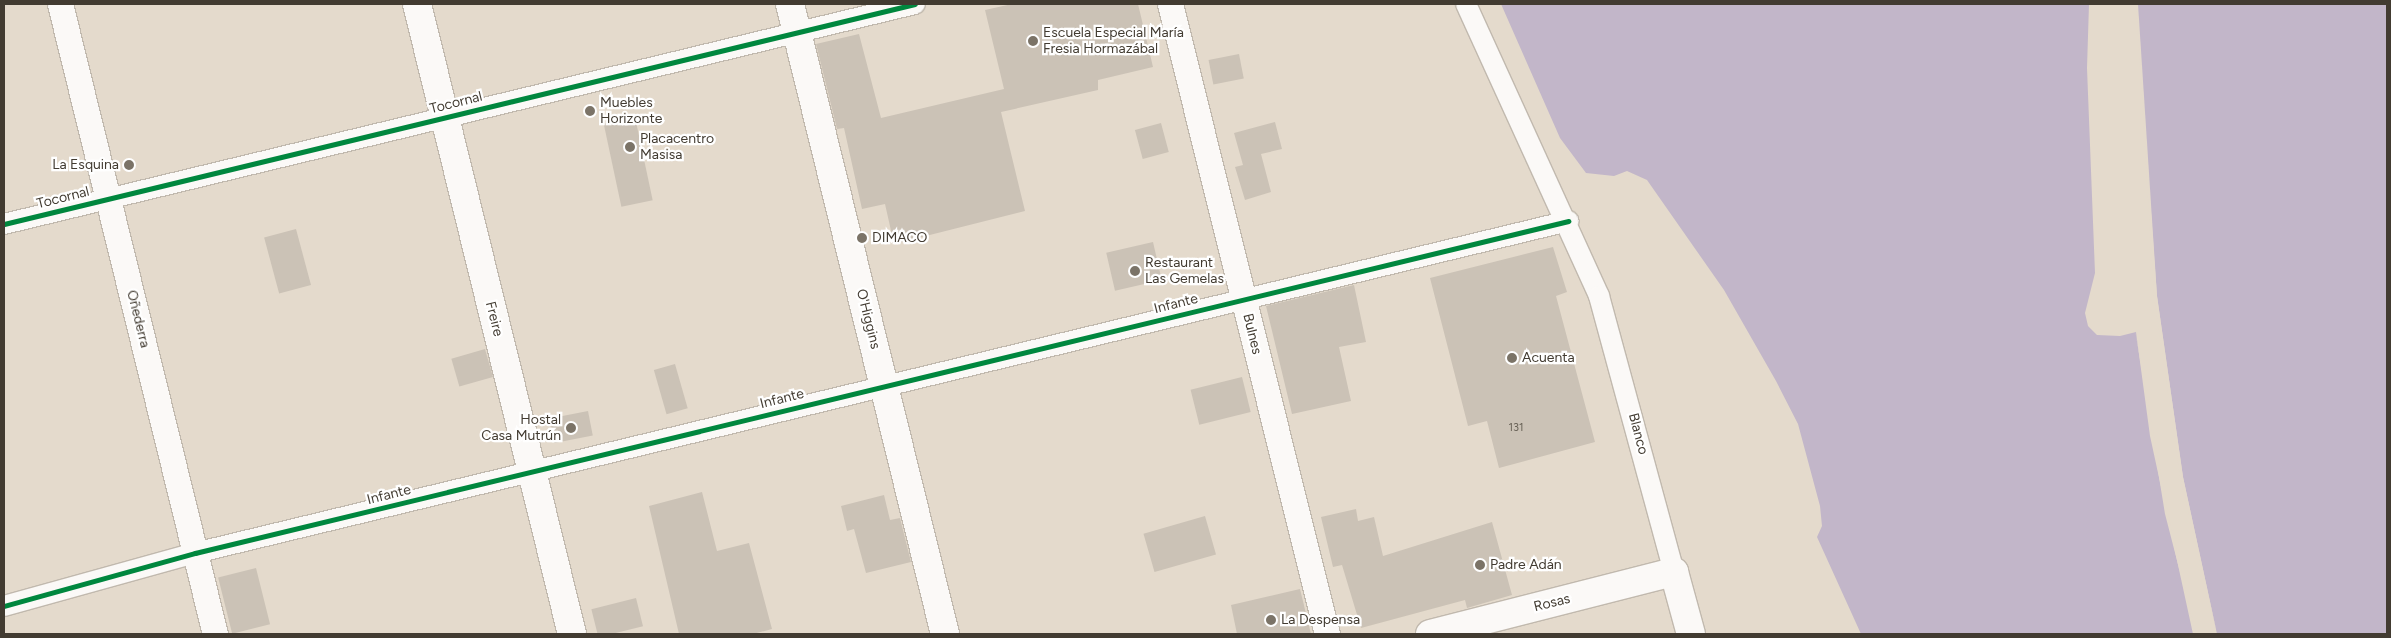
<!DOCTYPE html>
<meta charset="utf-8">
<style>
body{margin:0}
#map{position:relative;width:2391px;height:638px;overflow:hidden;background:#e4dacc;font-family:Figtree,sans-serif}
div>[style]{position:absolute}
.water>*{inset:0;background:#c2b6c9}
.pier>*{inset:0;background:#e4dacc}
.building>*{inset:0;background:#cbc2b6;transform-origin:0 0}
.roads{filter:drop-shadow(1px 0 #c1b9ae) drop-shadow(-1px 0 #c1b9ae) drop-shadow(0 1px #c1b9ae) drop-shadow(0 -1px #c1b9ae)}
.minor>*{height:20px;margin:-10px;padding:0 10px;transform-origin:10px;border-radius:10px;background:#fbf9f7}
.tertiary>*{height:25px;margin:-12.5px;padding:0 12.5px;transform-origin:12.5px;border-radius:12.5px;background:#fbf9f7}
.secondary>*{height:28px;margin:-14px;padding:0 14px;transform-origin:14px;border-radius:14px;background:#fbf9f7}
.cycleway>*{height:5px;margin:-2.5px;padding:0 2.5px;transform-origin:2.5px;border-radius:2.5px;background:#00873e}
.dots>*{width:14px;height:14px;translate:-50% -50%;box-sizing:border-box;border:2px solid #fff;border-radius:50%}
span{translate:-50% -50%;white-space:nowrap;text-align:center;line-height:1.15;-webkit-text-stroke:4.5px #fff;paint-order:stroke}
.number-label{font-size:11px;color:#665f54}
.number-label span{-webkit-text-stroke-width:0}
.poi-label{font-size:14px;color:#423b31}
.left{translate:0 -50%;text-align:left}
.right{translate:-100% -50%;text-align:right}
.street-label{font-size:14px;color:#423b31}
.frame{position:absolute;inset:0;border:5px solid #423b31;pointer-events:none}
</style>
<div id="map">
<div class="water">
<i style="clip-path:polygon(1501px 4px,2089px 4px,2087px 68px,2095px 273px,2085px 313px,2088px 326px,2097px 335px,2120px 336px,2136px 332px,2150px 436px,2193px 634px,1861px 634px,1817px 537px,1822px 526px,1820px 506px,1798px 424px,1776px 381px,1724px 290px,1647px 180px,1627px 171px,1614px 176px,1586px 173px,1560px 138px)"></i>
<i style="clip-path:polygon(2138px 4px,2387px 4px,2387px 634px,2217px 634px,2183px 477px,2157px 296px)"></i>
</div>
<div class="pier">
<i style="clip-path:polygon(2136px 4px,2157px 296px,2183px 477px,2217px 634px,2180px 477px,2154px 296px)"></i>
<i style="clip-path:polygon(2135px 329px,2168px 513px,2196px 634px,2165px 514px)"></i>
</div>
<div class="building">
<i style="clip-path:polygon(1012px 4px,1138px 4px,1153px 67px,1098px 80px,1098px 90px,1001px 112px,1025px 211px,894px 244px,885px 204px,862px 209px,844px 128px,837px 129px,816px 44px,859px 34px,881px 118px,1004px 89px,985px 10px)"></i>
<i style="left:1239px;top:54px;width:25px;height:31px;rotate:79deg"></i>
<i style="left:635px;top:117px;width:85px;height:32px;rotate:78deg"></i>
<i style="clip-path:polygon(1275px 122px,1282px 149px,1261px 154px,1271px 192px,1245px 200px,1235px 167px,1243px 165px,1234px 133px)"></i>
<i style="left:1161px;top:123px;width:30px;height:27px;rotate:75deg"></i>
<i style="left:296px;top:229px;width:58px;height:33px;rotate:75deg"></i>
<i style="left:1153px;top:242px;width:39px;height:48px;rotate:77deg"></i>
<i style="clip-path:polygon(1553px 247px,1567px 292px,1556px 296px,1595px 442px,1499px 468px,1487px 421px,1468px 426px,1430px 278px)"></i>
<i style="clip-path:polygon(1354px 285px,1366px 342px,1339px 347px,1351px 401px,1292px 414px,1266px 306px)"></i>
<i style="left:485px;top:349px;width:29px;height:35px;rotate:74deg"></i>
<i style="left:675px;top:364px;width:46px;height:22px;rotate:74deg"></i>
<i style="left:1242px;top:377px;width:36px;height:53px;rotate:76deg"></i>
<i style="left:588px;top:411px;width:25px;height:39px;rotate:79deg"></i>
<i style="clip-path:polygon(702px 492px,717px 551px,749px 543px,772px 629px,753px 634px,679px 634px,649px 506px)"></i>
<i style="clip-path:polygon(884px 495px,890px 520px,900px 518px,911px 562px,866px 573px,854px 529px,847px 531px,841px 506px)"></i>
<i style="clip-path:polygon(1356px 509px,1358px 521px,1374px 517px,1383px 556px,1492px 522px,1512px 595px,1467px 608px,1465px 600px,1361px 628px,1342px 565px,1333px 567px,1321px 517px)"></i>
<i style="left:1205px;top:516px;width:40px;height:64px;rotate:74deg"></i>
<i style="left:256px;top:568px;width:58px;height:39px;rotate:76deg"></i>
<i style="clip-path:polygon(1300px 589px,1311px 634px,1237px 634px,1231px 605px)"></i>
<i style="left:636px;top:598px;width:29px;height:46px;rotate:76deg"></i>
</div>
<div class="roads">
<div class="minor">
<i style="left:1466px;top:4px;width:321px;rotate:65.5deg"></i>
<i style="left:1599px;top:296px;width:286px;rotate:74.8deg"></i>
<i style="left:4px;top:224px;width:937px;rotate:-13.58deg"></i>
<i style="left:4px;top:606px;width:198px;rotate:-15.5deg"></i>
<i style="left:195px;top:553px;width:1413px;rotate:-13.59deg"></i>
</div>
<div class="tertiary">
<i style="left:60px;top:4px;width:649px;rotate:76.18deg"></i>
<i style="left:1170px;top:4px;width:649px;rotate:76.01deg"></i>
</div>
<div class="secondary">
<i style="left:417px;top:4px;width:649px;rotate:76.18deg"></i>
<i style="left:790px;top:4px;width:649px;rotate:76.18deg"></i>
<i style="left:1430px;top:634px;width:252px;rotate:-14.3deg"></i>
<i style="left:1674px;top:572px;width:64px;rotate:74.7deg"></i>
</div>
</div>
<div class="cycleway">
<i style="left:4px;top:224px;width:937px;rotate:-13.58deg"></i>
<i style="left:4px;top:606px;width:198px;rotate:-15.5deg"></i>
<i style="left:195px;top:553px;width:1413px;rotate:-13.59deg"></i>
</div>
<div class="dots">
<i style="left:1033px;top:41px;background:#7b7367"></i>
<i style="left:590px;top:111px;background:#7b7367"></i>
<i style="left:630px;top:147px;background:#7b7367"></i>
<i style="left:129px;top:165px;background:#7b7367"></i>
<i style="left:862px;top:238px;background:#7b7367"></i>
<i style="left:1135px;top:271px;background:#7b7367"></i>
<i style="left:1512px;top:358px;background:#7b7367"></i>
<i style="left:571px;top:428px;background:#7b7367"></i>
<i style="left:1480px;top:565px;background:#7b7367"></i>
<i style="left:1271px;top:620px;background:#7b7367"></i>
</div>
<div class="number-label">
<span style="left:1516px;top:428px">131</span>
</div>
<div class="poi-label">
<span class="left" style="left:1043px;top:41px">Escuela Especial María<br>Fresia Hormazábal</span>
<span class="left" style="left:600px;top:111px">Muebles<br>Horizonte</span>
<span class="left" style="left:640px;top:147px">Placacentro<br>Masisa</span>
<span class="right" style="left:119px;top:165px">La Esquina</span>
<span class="left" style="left:872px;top:238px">DIMACO</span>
<span class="left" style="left:1145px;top:271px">Restaurant<br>Las Gemelas</span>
<span class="left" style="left:1522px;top:358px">Acuenta</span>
<span class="right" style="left:561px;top:428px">Hostal<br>Casa Mutrún</span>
<span class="left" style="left:1490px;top:565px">Padre Adán</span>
<span class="left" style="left:1281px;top:620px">La Despensa</span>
</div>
<div class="street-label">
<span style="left:456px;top:103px;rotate:-14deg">Tocornal</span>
<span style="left:63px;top:198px;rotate:-14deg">Tocornal</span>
<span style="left:1176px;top:304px;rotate:-14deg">Infante</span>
<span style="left:138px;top:319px;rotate:76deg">Oñederra</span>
<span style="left:494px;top:319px;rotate:76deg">Freire</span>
<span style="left:868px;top:319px;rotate:76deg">O'Higgins</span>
<span style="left:1252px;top:334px;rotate:76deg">Bulnes</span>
<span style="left:782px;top:399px;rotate:-14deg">Infante</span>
<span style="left:1638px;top:434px;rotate:75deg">Blanco</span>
<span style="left:389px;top:495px;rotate:-14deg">Infante</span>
<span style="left:1552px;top:603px;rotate:-14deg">Rosas</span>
</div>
<div class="frame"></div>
</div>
